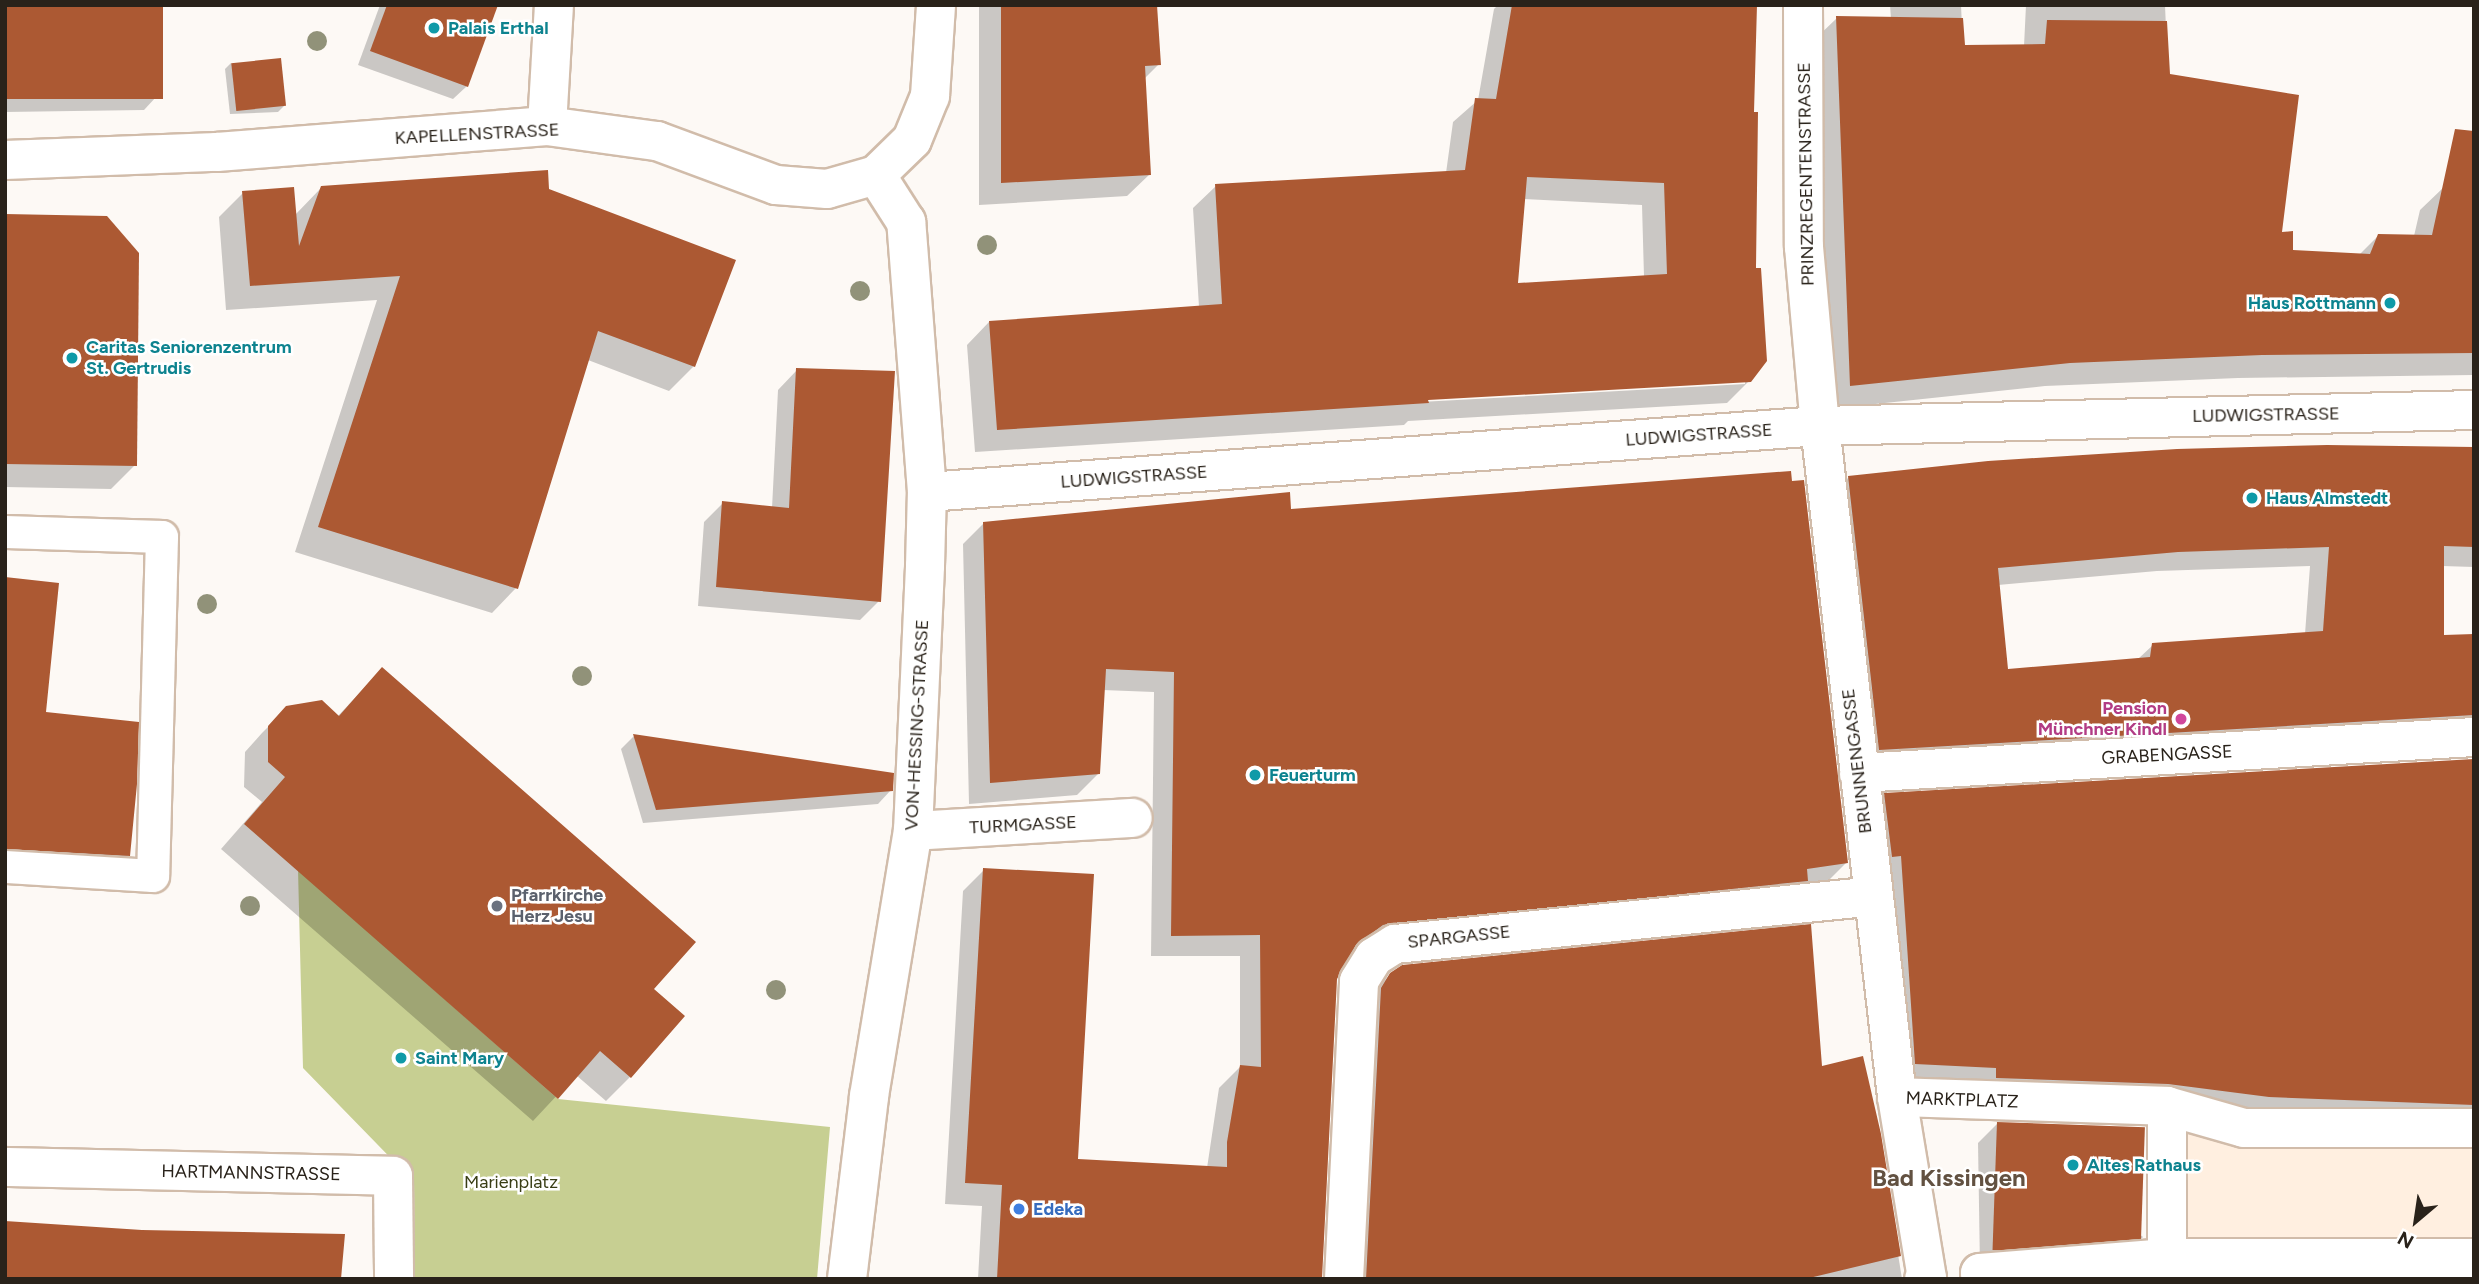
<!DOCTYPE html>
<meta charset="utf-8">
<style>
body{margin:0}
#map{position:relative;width:2479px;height:1284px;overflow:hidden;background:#fdf9f5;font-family:Figtree,sans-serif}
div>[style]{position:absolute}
.built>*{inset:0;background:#ffefe0}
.green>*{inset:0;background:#c7cf92}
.shadow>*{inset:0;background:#0003}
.building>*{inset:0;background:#ac5933;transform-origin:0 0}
.roads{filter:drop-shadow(2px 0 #d1bcaa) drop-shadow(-2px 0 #d1bcaa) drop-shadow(0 2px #d1bcaa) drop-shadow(0 -2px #d1bcaa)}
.lane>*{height:32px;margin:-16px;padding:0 16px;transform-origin:16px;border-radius:16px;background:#fff}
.street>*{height:38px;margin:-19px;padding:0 19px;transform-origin:19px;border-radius:19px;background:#fff}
.trees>*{width:20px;height:20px;margin:-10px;border-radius:50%;background:#919279}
.dots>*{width:19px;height:19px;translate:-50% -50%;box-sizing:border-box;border:4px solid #fff;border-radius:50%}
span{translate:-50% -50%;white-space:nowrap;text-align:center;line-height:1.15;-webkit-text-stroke:5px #fff;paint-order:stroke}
.culture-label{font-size:18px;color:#0d838f;font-weight:700}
.left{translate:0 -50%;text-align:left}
.right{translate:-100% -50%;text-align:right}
.street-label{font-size:18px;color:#29221a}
.hotel-label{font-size:18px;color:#b23c85;font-weight:700}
.worship-label{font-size:18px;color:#5b616d;font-weight:700}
.park-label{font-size:18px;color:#383d14}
.shop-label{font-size:18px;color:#366cbe;font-weight:700}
.district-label{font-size:24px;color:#625141;font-weight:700}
.frame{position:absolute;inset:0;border:7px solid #29221a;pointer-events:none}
.north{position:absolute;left:2381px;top:1186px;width:70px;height:70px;-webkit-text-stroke:5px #fff;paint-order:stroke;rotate:209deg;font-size:19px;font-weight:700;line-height:28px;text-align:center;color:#29221a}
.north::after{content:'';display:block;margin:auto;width:24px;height:32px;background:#29221a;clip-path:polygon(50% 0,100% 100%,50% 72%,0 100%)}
</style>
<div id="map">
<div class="built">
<i style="clip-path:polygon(2167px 1106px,2474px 1128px,2474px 1258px,2167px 1258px)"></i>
</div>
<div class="green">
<i style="clip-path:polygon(298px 870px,558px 1099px,830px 1127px,817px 1279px,415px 1279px,414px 1182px,303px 1068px)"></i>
</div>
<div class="shadow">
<i style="clip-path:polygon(5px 5px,157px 96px,144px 110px,5px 112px)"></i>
<i style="clip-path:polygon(380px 5px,496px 5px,467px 86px,453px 99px,358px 65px)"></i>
<i style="clip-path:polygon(979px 5px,1161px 5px,1156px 8px,1159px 64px,1144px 79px,1150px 174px,1127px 196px,979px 205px)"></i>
<i style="clip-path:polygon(evenodd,1498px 5px,1755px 5px,1750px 380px,1727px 403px,1408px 421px,1404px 425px,975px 452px,967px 345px,989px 322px,1199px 307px,1193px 208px,1216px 186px,1446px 173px,1453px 122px,1478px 100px,1494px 9px,1498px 5px,1524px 199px,1642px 205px,1644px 277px,1516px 284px,1524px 199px,1498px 5px,1745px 380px,1745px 384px,1420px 402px,1420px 398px,1745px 380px)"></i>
<i style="clip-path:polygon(1890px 5px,1961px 5px,1963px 47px,2024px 46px,2026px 5px,2165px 5px,2168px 75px,2291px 252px,2359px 255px,2379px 235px,2414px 236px,2420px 210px,2444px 187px,2474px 189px,2474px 375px,2238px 378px,2045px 386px,1828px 409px,1813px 41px,1837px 18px,1891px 19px)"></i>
<i style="clip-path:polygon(231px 63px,284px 106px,278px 112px,230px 114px,225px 69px)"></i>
<i style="clip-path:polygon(322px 187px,694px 366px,669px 391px,588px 360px,516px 588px,492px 613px,295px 552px,377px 300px,226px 310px,219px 217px,243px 193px,295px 215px)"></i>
<i style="clip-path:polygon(5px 216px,135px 465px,111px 489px,5px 487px)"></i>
<i style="clip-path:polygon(797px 370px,879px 601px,860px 620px,698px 606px,704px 522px,723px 503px,772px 508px,778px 390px)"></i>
<i style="clip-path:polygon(evenodd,2474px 450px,2474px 567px,2442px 566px,2442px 637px,2474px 635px,2474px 747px,1860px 769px,1829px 497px,1849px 477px,2474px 450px,2310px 566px,2305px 634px,2153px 645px,2138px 659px,2006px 671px,1998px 585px,2157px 571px,2310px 566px)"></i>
<i style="clip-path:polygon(1289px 511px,1846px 863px,1825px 884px,1370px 943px,1349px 954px,1335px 980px,1321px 1279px,978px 1279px,982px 1206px,945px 1204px,963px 891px,984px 870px,1076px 1160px,1207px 1168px,1219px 1088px,1240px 1067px,1240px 956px,1151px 956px,1154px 692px,1103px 690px,1098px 774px,1077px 795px,969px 804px,963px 544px,984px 523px)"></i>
<i style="clip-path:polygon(5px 579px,44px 714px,128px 855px,104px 879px,5px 873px)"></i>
<i style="clip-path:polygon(382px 669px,652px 989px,630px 1077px,606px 1101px,576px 1075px,533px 1121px,221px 849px,262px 802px,244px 787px,245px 752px,262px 733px,287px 708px,337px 717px)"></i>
<i style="clip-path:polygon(634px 736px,891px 790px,878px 804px,643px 823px,621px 749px)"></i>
<i style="clip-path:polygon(2474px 761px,2474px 1123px,2400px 1122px,1896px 1083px,1865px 815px,1885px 795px)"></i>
<i style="clip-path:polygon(1391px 974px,1820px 1068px,1879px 1135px,1902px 1279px,1347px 1279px,1369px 996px)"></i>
<i style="clip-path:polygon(1997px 1124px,2143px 1237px,2124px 1256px,1980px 1268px,1978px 1143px)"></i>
</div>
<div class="building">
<i style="left:5px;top:5px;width:158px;height:94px"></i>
<i style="clip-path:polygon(387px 5px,498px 5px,468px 87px,370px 51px)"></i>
<i style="clip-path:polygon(1001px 5px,1157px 5px,1161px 65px,1145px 66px,1151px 175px,1001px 183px)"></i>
<i style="clip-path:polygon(evenodd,1512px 5px,1757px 5px,1754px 112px,1758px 112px,1756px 268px,1761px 268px,1767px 361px,1751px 382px,1428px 400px,1429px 403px,997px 430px,989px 321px,1222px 304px,1215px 184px,1465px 170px,1475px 98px,1496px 99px,1512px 5px,1527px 177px,1664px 183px,1667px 274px,1518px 283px,1527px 177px)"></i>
<i style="clip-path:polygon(1836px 16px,1963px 18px,1965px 45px,2045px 44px,2047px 20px,2167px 21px,2170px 74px,2299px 95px,2282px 232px,2293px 231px,2293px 250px,2370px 254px,2378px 234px,2432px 235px,2455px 129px,2474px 131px,2474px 353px,2262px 355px,2070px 363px,1850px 386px)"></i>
<i style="left:281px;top:58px;width:48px;height:50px;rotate:84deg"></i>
<i style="clip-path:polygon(548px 170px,549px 189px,736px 260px,695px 367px,598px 331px,518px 589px,318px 527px,400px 276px,250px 286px,242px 191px,294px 187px,299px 246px,321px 186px)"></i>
<i style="clip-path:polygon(5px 214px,107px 216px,139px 253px,137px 466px,5px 464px)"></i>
<i style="clip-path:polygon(796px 368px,895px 371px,881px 602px,716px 587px,722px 501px,789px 508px)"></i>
<i style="clip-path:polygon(evenodd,2327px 445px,2474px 447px,2474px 547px,2444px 546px,2444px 635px,2474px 634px,2474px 715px,1879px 750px,1848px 476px,1988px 461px,2177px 449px,2327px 445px,2329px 547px,2323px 631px,2152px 643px,2150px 657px,2008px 669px,1998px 568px,2178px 552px,2329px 547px)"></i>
<i style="clip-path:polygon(1791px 471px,1792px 481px,1804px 480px,1848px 863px,1807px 869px,1808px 881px,1383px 925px,1356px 945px,1337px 979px,1322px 1279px,997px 1279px,1002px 1185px,965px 1183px,983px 868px,1094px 874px,1078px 1159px,1227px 1167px,1227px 1142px,1240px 1065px,1261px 1067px,1260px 935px,1171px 936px,1174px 672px,1106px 669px,1100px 774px,990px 783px,983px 522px,1290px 492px,1291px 509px)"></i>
<i style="clip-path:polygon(5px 577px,59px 583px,46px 712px,139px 722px,137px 784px,130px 856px,5px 849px)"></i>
<i style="clip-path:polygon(382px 667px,696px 942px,654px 989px,685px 1016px,631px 1078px,600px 1051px,558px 1099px,244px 824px,285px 777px,268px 762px,268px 726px,286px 706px,322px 700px,339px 716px)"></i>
<i style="clip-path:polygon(633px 734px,894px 773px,893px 791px,656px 810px)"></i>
<i style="clip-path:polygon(2474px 759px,2474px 1105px,2269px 1097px,2168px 1084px,1996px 1078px,1996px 1068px,1915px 1064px,1901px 856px,1892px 857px,1884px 793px)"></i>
<i style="clip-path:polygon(1811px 924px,1822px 1066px,1863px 1056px,1881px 1134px,1901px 1256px,1805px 1279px,1366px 1279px,1381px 988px,1390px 973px,1402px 965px)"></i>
<i style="left:1997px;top:1122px;width:148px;height:128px;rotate:2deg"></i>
<i style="clip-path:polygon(5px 1221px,142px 1230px,345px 1234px,341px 1279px,5px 1279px)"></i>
</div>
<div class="roads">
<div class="lane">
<i style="left:5px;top:532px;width:157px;rotate:1.8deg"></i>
<i style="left:162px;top:537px;width:339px;rotate:91.5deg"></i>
<i style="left:153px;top:876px;width:148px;rotate:-176.5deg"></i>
</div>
<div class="street">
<i style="left:1803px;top:5px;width:242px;rotate:89.8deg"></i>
<i style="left:1804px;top:247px;width:180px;rotate:84.9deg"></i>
<i style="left:1820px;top:426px;width:675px;rotate:83.45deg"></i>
<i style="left:1897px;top:1097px;width:183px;rotate:80.6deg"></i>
<i style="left:1927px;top:1278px;width:3px;rotate:162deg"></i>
<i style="left:547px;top:126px;width:121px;rotate:-86.7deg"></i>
<i style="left:5px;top:160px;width:212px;rotate:-2.2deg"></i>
<i style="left:217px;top:152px;width:331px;rotate:-4.5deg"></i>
<i style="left:547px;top:126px;width:111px;rotate:7.8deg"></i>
<i style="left:657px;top:141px;width:127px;rotate:20.3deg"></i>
<i style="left:776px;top:185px;width:51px;rotate:4.5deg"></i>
<i style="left:827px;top:189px;width:51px;rotate:-15.9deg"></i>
<i style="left:876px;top:175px;width:50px;rotate:-44.2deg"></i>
<i style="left:912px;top:140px;width:48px;rotate:-67.8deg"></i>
<i style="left:930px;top:96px;width:91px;rotate:-86.2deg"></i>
<i style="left:927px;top:492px;width:895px;rotate:-4.23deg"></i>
<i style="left:1820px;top:426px;width:654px;rotate:-1.4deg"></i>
<i style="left:1859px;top:773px;width:616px;rotate:-3.35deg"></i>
<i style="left:913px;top:831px;width:220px;rotate:-3.4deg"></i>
<i style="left:1897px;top:1097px;width:270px;rotate:1.9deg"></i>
<i style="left:2474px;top:1128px;width:230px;rotate:180deg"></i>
<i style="left:2244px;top:1128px;width:80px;rotate:-164.1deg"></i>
<i style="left:2167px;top:1106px;width:152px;rotate:90deg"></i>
<i style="left:2167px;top:1258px;width:307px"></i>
<i style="left:5px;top:1167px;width:388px;rotate:1.3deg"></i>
<i style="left:393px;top:1176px;width:103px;rotate:89.4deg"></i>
<i style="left:847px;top:1279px;width:184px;rotate:-83.1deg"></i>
<i style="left:869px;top:1096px;width:269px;rotate:-80.6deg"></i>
<i style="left:913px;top:831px;width:265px;rotate:-87.4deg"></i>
<i style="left:925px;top:566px;width:74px;rotate:-88.5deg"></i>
<i style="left:927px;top:492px;width:271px;rotate:-94.4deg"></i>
<i style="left:906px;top:222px;width:56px;rotate:-122.6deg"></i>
<i style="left:1344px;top:1279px;width:298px;rotate:-87.1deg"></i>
<i style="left:1359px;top:981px;width:28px;rotate:-58deg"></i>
<i style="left:1374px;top:957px;width:25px;rotate:-32deg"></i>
<i style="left:1395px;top:944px;width:480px;rotate:-5.7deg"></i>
<i style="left:1981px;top:1279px;width:6px;rotate:-99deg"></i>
<i style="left:1980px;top:1273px;width:188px;rotate:-4.6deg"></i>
</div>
</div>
<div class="trees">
<i style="left:317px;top:41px"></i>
<i style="left:987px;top:245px"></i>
<i style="left:860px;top:291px"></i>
<i style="left:207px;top:604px"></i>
<i style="left:582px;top:676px"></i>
<i style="left:250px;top:906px"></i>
<i style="left:776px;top:990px"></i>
</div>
<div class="dots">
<i style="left:434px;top:28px;background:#0f9aa8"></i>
<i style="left:2390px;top:303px;background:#0f9aa8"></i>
<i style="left:72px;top:358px;background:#0f9aa8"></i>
<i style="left:2252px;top:498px;background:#0f9aa8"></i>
<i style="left:2181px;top:719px;background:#d1479c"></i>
<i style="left:1255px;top:775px;background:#0f9aa8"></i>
<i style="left:497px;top:906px;background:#6b7280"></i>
<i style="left:401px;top:1058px;background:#0f9aa8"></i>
<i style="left:2073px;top:1165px;background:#0f9aa8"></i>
<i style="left:1019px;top:1209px;background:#3f7fe0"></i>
</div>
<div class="culture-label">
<span class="left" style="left:448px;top:28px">Palais Erthal</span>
<span class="right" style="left:2376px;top:303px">Haus Rottmann</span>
<span class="left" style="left:86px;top:358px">Caritas Seniorenzentrum<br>St. Gertrudis</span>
<span class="left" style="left:2266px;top:498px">Haus Almstedt</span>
<span class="left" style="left:1269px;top:775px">Feuerturm</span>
<span class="left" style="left:415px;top:1058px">Saint Mary</span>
<span class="left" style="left:2087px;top:1165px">Altes Rathaus</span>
</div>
<div class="street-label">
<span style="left:477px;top:134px;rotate:-3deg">KAPELLENSTRASSE</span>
<span style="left:1806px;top:174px;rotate:-91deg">PRINZREGENTENSTRASSE</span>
<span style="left:2266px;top:415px;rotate:-1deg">LUDWIGSTRASSE</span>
<span style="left:1699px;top:435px;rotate:-4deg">LUDWIGSTRASSE</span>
<span style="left:1134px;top:477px;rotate:-4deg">LUDWIGSTRASSE</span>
<span style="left:917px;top:725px;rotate:-87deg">VON-HESSING-STRASSE</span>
<span style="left:2167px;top:755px;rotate:-3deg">GRABENGASSE</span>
<span style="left:1857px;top:761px;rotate:-97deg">BRUNNENGASSE</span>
<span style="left:1023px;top:825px;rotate:-3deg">TURMGASSE</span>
<span style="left:1459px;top:937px;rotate:-6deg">SPARGASSE</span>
<span style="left:1962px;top:1100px;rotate:2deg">MARKTPLATZ</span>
<span style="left:251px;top:1173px;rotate:1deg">HARTMANNSTRASSE</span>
</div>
<div class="hotel-label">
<span class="right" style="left:2167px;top:719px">Pension<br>Münchner Kindl</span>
</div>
<div class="worship-label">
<span class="left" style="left:511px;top:906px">Pfarrkirche<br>Herz Jesu</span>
</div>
<div class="park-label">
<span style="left:511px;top:1182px">Marienplatz</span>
</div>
<div class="shop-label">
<span class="left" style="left:1033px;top:1209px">Edeka</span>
</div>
<div class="district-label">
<span style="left:1949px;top:1178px">Bad Kissingen</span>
</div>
<div class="frame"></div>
<div class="north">N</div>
</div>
